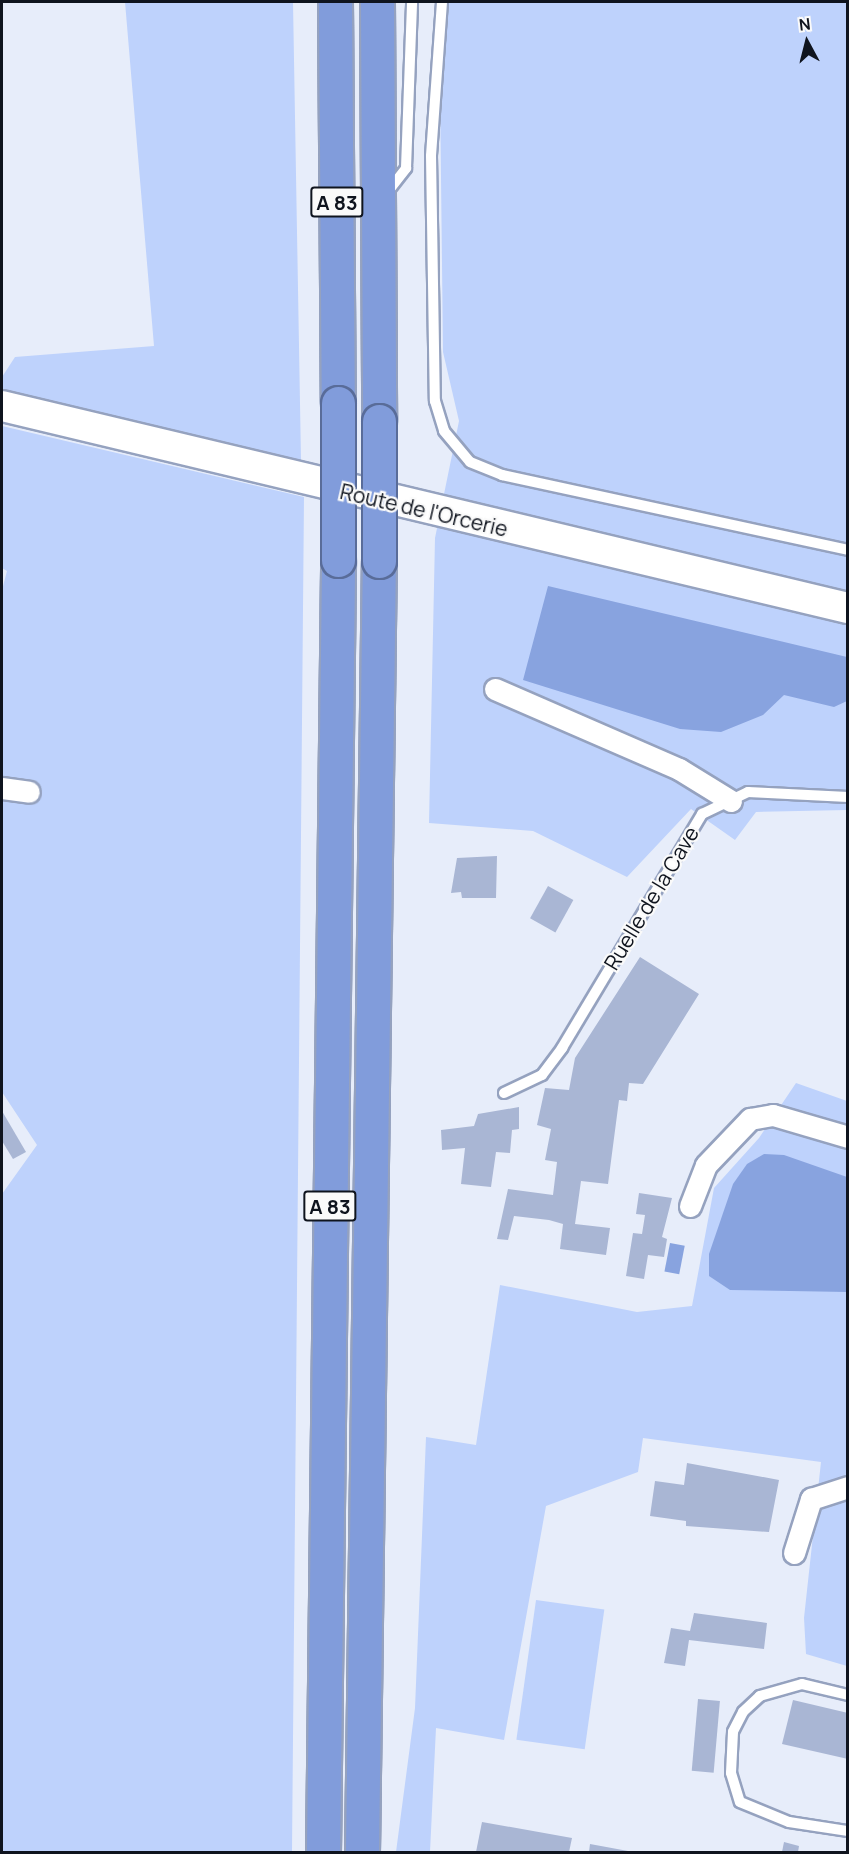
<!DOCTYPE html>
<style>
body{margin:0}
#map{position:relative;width:849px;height:1854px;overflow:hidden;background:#e7edfa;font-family:Manrope,sans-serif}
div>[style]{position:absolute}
.green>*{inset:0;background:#bed2fc;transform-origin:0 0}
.water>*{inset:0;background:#88a3df;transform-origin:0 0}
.building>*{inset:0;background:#a9b6d4;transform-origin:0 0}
.roads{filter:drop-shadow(2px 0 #95a2bf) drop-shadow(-2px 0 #95a2bf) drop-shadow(0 2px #95a2bf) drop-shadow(0 -2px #95a2bf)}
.lane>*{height:10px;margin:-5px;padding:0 5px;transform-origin:5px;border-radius:5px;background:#fff}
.street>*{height:21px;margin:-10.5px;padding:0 10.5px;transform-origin:10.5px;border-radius:10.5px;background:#fff}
.secondary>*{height:30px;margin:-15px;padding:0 15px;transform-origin:15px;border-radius:15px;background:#fff}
.highway>*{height:33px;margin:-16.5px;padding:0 16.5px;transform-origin:16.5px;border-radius:16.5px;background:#819cdb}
.bridges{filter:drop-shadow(2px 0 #596c99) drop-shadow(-2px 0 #596c99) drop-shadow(0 2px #596c99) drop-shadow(0 -2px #596c99)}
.highway-bridge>*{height:33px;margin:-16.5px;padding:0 16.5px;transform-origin:16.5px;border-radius:16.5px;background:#819cdb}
span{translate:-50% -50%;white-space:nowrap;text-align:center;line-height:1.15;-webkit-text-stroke:4.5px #fafafa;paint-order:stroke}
.shield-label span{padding:2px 4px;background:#fafafa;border:2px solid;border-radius:4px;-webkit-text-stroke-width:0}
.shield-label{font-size:20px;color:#0f141e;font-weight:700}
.street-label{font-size:21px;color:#0f141e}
.frame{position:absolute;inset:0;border:3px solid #0f141e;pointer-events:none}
.north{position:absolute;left:777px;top:12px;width:60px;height:60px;-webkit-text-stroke:4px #fafafa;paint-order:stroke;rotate:353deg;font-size:16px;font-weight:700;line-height:24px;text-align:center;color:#0f141e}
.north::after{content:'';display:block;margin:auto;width:21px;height:27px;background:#0f141e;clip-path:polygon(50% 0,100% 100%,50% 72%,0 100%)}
</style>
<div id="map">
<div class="green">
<i style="clip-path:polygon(125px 2px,293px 2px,301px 460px,2px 389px,2px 377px,15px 357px,154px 346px)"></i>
<i style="clip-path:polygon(439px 2px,847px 2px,847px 810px,756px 812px,735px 840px,691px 809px,627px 877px,533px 831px,429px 823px,435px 538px,459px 421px,443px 352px)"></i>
<i style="clip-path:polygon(2px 426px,304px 497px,292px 1852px,2px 1852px,2px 1194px,37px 1145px,2px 1092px,2px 590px,7px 571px,2px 568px)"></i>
<i style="clip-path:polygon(796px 1083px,847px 1101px,847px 1666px,806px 1654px,804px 1618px,821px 1462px,643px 1438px,638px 1472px,546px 1506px,504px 1740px,436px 1728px,430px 1852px,396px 1852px,415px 1708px,426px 1437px,476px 1445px,500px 1285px,637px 1312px,692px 1306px,714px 1188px,759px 1138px)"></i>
<i style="left:536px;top:1600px;width:69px;height:141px;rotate:8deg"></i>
</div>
<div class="water">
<i style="clip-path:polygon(548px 586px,847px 657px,847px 701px,834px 707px,784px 695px,763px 715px,721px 732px,680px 729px,523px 680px)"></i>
<i style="clip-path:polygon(764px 1154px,784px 1155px,847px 1177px,847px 1292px,730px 1290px,709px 1276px,709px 1254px,733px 1184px,747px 1164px)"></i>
<i style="left:670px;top:1243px;width:15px;height:29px;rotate:11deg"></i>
</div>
<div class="building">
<i style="clip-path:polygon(497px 856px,496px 898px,462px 898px,461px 892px,451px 893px,457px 858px)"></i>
<i style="left:548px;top:886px;width:29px;height:37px;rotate:29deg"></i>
<i style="clip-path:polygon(640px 957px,699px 994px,643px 1084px,629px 1083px,627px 1101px,619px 1100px,608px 1184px,581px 1181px,575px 1224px,610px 1228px,606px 1255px,560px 1249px,563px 1224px,549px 1220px,514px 1216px,508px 1240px,497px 1239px,508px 1189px,553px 1195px,557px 1162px,545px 1160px,551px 1129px,537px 1125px,545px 1088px,569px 1090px,575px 1058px)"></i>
<i style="clip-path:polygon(519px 1107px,519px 1129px,512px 1130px,510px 1153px,496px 1152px,491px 1187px,461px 1184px,465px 1148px,442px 1150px,441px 1130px,474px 1126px,478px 1114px)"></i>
<i style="clip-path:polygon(2px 1111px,26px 1152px,13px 1159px,2px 1141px)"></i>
<i style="clip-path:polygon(639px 1193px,672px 1198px,662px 1237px,667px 1239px,664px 1257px,648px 1255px,644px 1279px,626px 1276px,633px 1233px,642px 1234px,645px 1215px,636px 1214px)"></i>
<i style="clip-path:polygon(687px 1463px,779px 1480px,769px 1532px,686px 1526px,686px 1521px,650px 1516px,655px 1481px,684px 1485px)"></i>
<i style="clip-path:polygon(694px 1613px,767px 1623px,764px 1649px,689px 1640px,685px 1666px,664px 1663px,671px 1628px,690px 1631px)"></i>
<i style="left:698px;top:1699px;width:22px;height:72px;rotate:5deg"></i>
<i style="clip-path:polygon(793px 1700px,848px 1713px,848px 1759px,782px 1744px)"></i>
<i style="clip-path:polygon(482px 1822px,572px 1838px,569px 1852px,476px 1852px)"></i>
<i style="clip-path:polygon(784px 1842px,799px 1846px,798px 1852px,782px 1852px)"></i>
<i style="clip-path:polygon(590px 1844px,628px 1851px,628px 1852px,589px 1852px)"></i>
</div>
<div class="roads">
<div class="lane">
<i style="left:442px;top:2px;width:154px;rotate:94.1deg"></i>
<i style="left:431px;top:156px;width:245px;rotate:89.1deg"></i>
<i style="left:435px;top:401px;width:31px;rotate:73deg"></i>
<i style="left:444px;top:431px;width:40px;rotate:50deg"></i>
<i style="left:470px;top:462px;width:35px;rotate:22deg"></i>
<i style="left:502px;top:475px;width:354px;rotate:12.2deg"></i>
<i style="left:386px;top:194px;width:33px;rotate:-52deg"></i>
<i style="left:406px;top:168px;width:166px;rotate:-87.9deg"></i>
<i style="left:504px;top:1093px;width:42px;rotate:-25.3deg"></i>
<i style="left:542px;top:1075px;width:34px;rotate:-53deg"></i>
<i style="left:562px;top:1048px;width:273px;rotate:-59.1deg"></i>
<i style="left:702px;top:814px;width:51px;rotate:-25.6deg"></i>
<i style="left:748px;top:792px;width:100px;rotate:2.9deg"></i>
<i style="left:848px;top:1695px;width:47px;rotate:-166.6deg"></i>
<i style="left:802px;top:1684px;width:44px;rotate:164.1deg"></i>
<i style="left:760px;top:1696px;width:23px;rotate:137deg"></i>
<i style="left:743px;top:1712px;width:22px;rotate:117deg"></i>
<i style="left:733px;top:1732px;width:41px;rotate:92.8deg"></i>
<i style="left:731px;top:1773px;width:30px;rotate:73deg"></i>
<i style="left:740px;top:1802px;width:53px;rotate:22.2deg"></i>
<i style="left:789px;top:1822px;width:60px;rotate:8.7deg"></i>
</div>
<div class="street">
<i style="left:495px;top:689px;width:201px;rotate:23.5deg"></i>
<i style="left:679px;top:769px;width:61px;rotate:31.6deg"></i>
<i style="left:2px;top:788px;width:27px;rotate:8deg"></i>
<i style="left:690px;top:1206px;width:44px;rotate:-68.7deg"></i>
<i style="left:706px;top:1165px;width:64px;rotate:-46.3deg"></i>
<i style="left:750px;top:1119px;width:23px;rotate:-10deg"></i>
<i style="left:773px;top:1115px;width:78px;rotate:16.3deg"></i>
<i style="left:794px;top:1553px;width:57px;rotate:-72.5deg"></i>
<i style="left:811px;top:1499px;width:39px;rotate:-18deg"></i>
</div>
<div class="secondary">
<i style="left:2px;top:406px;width:870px;rotate:13.43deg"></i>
</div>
<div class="highway">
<i style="left:335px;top:2px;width:401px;rotate:89.6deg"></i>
<i style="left:377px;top:2px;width:419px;rotate:89.7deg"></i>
<i style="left:323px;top:1852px;width:1292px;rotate:-89.33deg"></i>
<i style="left:362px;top:1852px;width:1291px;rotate:-89.25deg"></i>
</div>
</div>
<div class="bridges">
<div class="highway-bridge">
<i style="left:338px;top:403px;width:157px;rotate:90deg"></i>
<i style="left:379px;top:561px;width:140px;rotate:-90deg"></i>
</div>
</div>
<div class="shield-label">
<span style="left:337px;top:202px">A 83</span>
<span style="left:330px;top:1206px">A 83</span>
</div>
<div class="street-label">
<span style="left:424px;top:510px;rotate:13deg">Route de l'Orcerie</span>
<span style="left:651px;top:898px;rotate:-59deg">Ruelle de la Cave</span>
</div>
<div class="frame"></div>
<div class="north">N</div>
</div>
